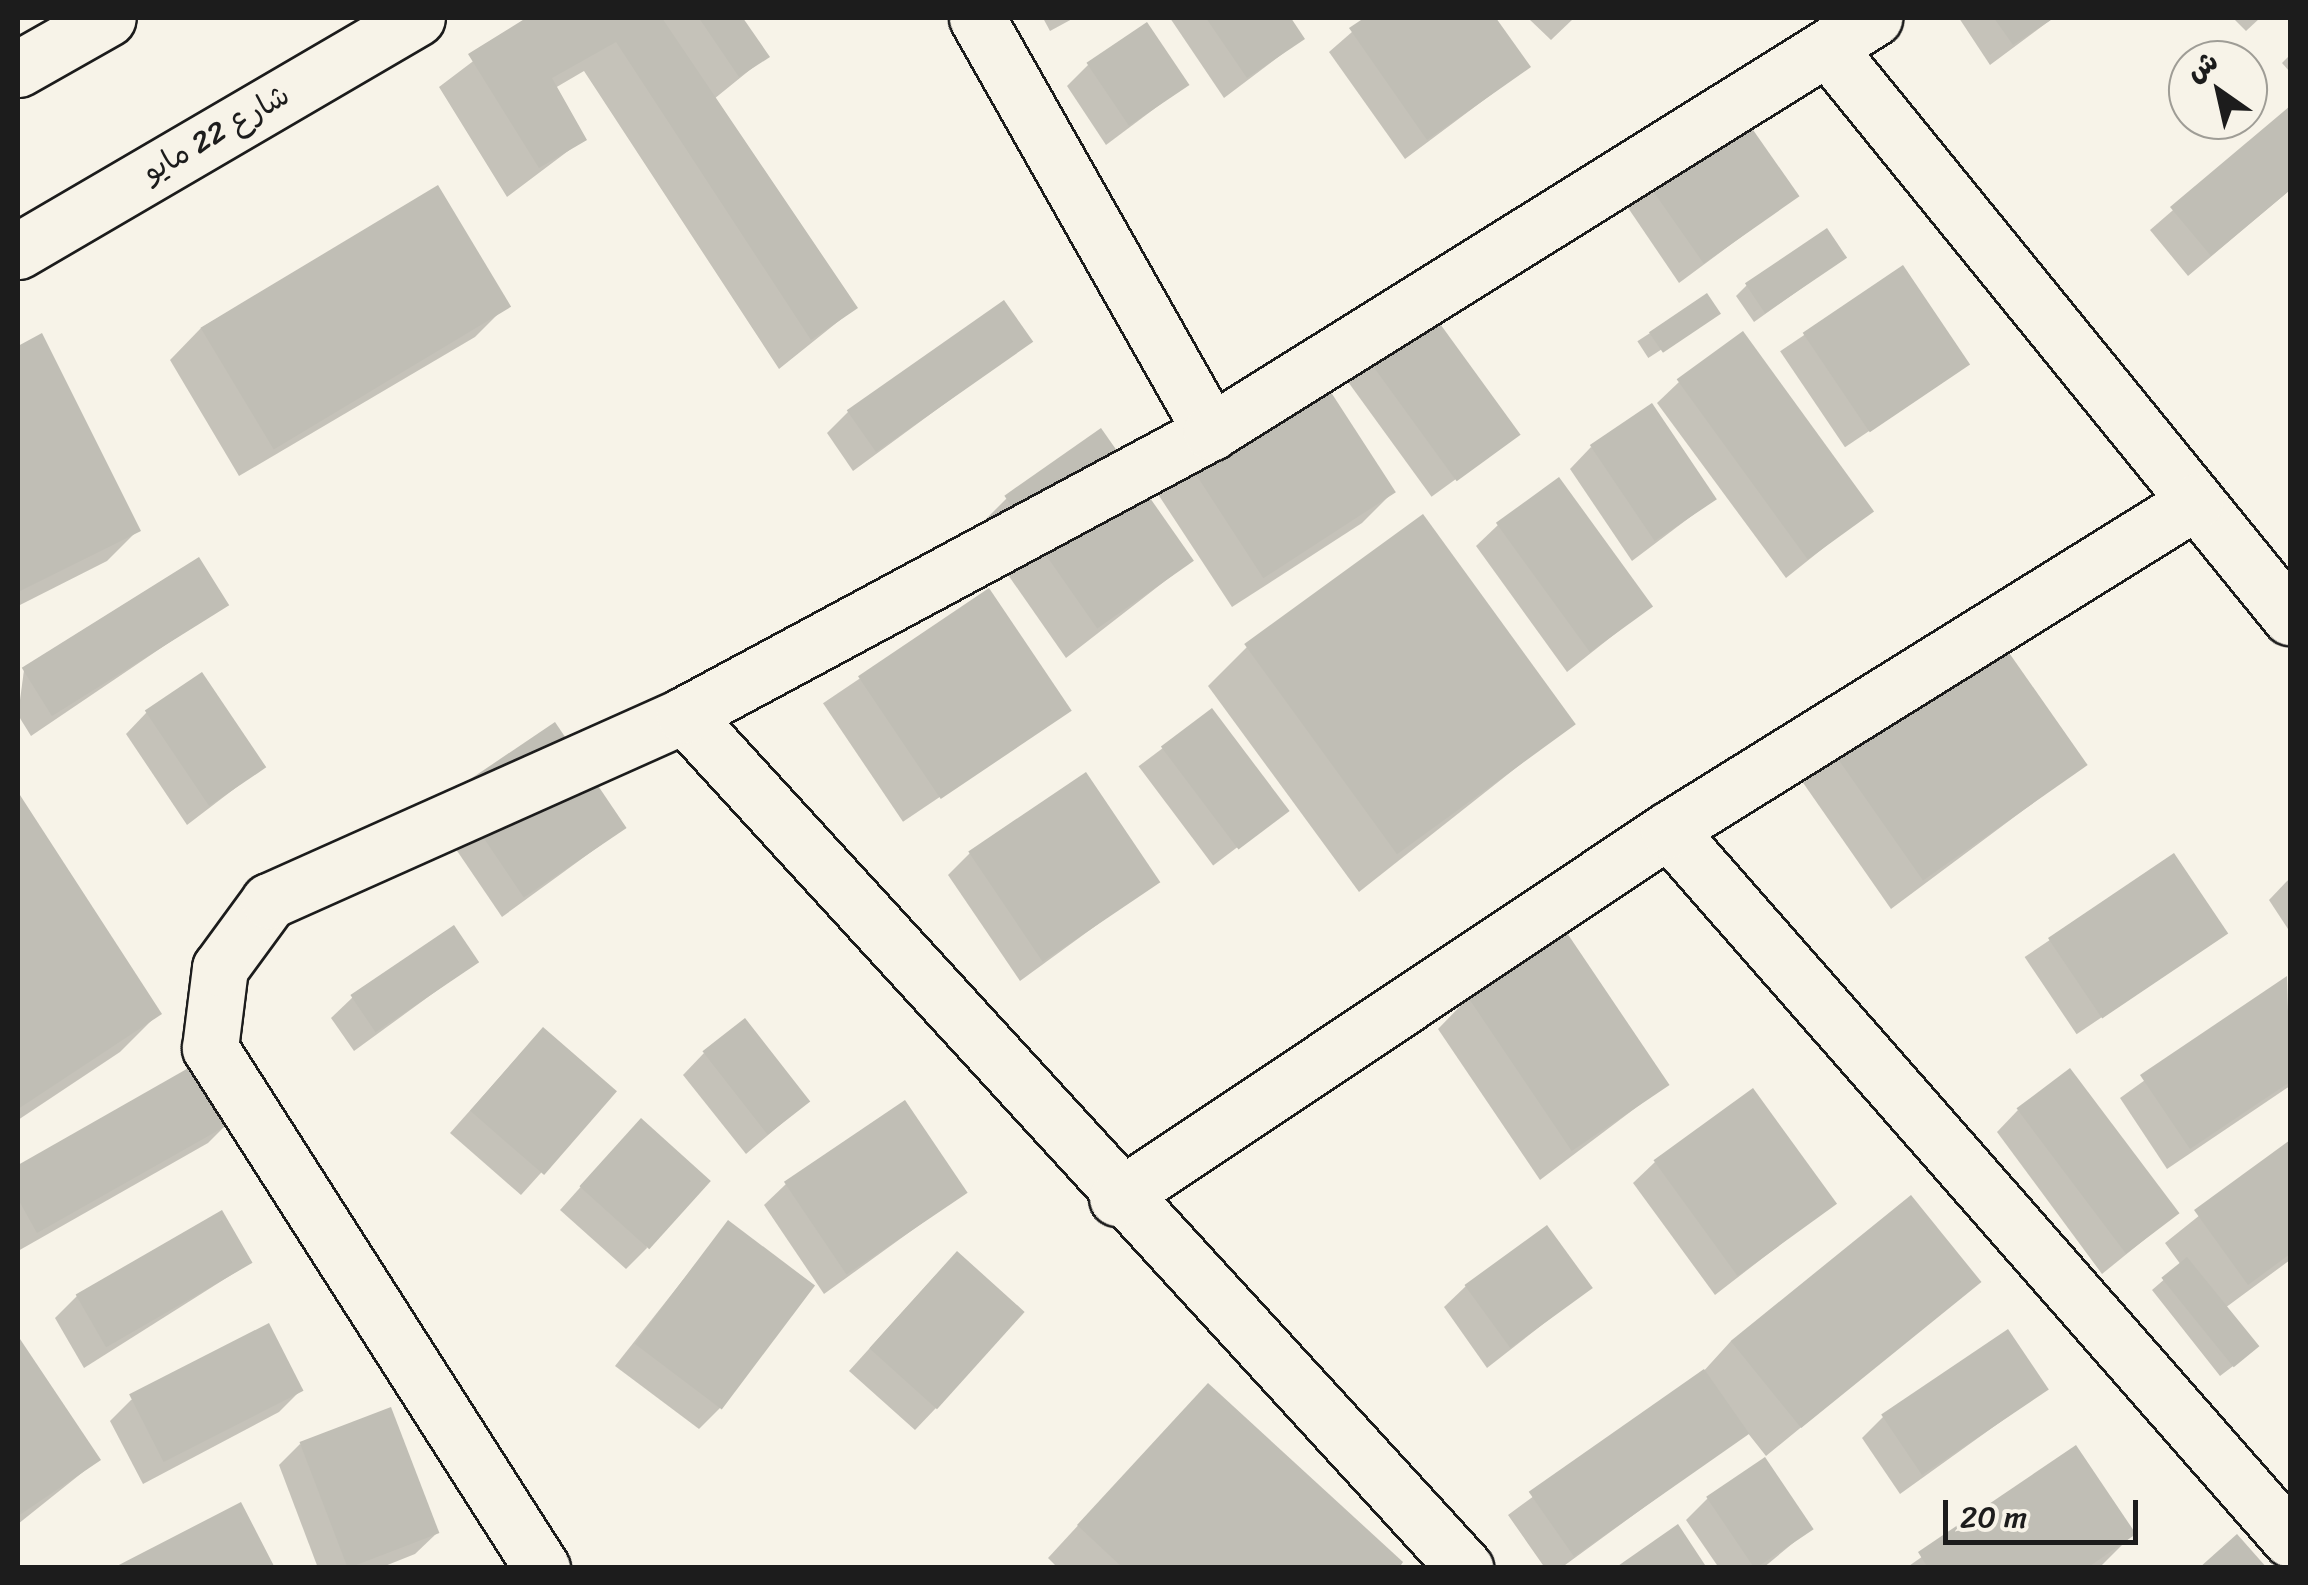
<!DOCTYPE html>
<meta charset="utf-8">
<style>
body{margin:0}
#map{position:relative;width:2308px;height:1585px;overflow:hidden;background:#f7f3e8;font-family:Sriracha,"Playpen Sans Arabic",sans-serif}
div>[style]{position:absolute}
.shadow>*{inset:0;background:#0003;transform-origin:0 0}
.building>*{inset:0;background:#c0beb5;transform-origin:0 0}
.roads{filter:drop-shadow(2px 0 #1c1c1c) drop-shadow(-2px 0 #1c1c1c) drop-shadow(0 2px #1c1c1c) drop-shadow(0 -2px #1c1c1c)}
.street>*{height:55px;margin:-27.5px;padding:0 27.5px;transform-origin:27.5px;border-radius:27.5px;background:#f7f3e8}
.secondary>*{height:55px;margin:-27.5px;padding:0 27.5px;transform-origin:27.5px;border-radius:27.5px;background:#f7f3e8}
span{translate:-50% -50%;white-space:nowrap;text-align:center;line-height:1.15;-webkit-text-stroke:8px #f7f3e8;paint-order:stroke}
.street-label{font-size:30px;color:#1c1c1c}
.frame{position:absolute;inset:0;border:20px solid #1c1c1c;pointer-events:none}
.north{position:absolute;left:2168px;top:40px;width:100px;height:100px;box-sizing:border-box;background:#f7f3e8;border:2px solid #9f9d96;border-radius:50%;rotate:326deg;font-size:28px;font-weight:700;line-height:40px;text-align:center;color:#1c1c1c}
.north::after{content:'';display:block;margin:auto;width:35px;height:45px;background:#1c1c1c;clip-path:polygon(50% 0,100% 100%,50% 72%,0 100%)}
.scale{position:absolute;left:1943px;top:1500px;width:195px;height:45px;box-sizing:border-box;border:5px solid #1c1c1c;border-top:0;padding-left:12px;font-size:30px;line-height:35px;white-space:nowrap;color:#1c1c1c;-webkit-text-stroke:8px #f7f3e8;paint-order:stroke}
</style>
<div id="map">
<div class="shadow">
<i style="clip-path:polygon(530px 18px,740px 18px,766px 57px,714px 99px,855px 308px,779px 369px,584px 71px,555px 88px,584px 139px,507px 197px,439px 87px)"></i>
<i style="clip-path:polygon(1043px 18px,1074px 18px,1050px 31px)"></i>
<i style="clip-path:polygon(1170px 18px,1288px 18px,1302px 39px,1224px 98px)"></i>
<i style="clip-path:polygon(1368px 18px,1493px 18px,1528px 67px,1405px 159px,1329px 52px)"></i>
<i style="clip-path:polygon(1528px 18px,1574px 18px,1551px 40px)"></i>
<i style="clip-path:polygon(1959px 18px,2053px 18px,1990px 65px)"></i>
<i style="clip-path:polygon(2233px 18px,2260px 18px,2246px 31px)"></i>
<i style="clip-path:polygon(2290px 55px,2290px 72px,2282px 63px)"></i>
<i style="clip-path:polygon(1088px 65px,1186px 85px,1106px 145px,1067px 86px)"></i>
<i style="clip-path:polygon(2290px 109px,2290px 190px,2188px 276px,2150px 230px)"></i>
<i style="clip-path:polygon(1642px 174px,1795px 197px,1679px 283px,1620px 196px)"></i>
<i style="clip-path:polygon(437px 189px,506px 306px,475px 337px,239px 476px,170px 360px,201px 328px)"></i>
<i style="clip-path:polygon(1844px 258px,1754px 322px,1736px 296px,1747px 285px)"></i>
<i style="left:1902px;top:269px;width:116px;height:147px;rotate:56deg"></i>
<i style="left:1405px;top:280px;width:191px;height:106px;rotate:54deg"></i>
<i style="left:1707px;top:296px;width:20px;height:83px;rotate:57deg"></i>
<i style="clip-path:polygon(41px 337px,138px 530px,107px 561px,18px 606px,18px 348px)"></i>
<i style="clip-path:polygon(1030px 341px,853px 471px,827px 433px,848px 412px)"></i>
<i style="clip-path:polygon(1679px 382px,1871px 510px,1786px 578px,1657px 403px)"></i>
<i style="clip-path:polygon(1591px 447px,1714px 499px,1632px 561px,1570px 469px)"></i>
<i style="clip-path:polygon(1181px 451px,1393px 492px,1362px 523px,1232px 607px,1150px 482px)"></i>
<i style="clip-path:polygon(1007px 498px,1192px 560px,1066px 658px,976px 529px)"></i>
<i style="clip-path:polygon(1498px 525px,1650px 606px,1567px 672px,1476px 546px)"></i>
<i style="left:988px;top:592px;width:143px;height:199px;rotate:56deg"></i>
<i style="clip-path:polygon(226px 604px,31px 736px,18px 715px,24px 670px)"></i>
<i style="clip-path:polygon(1247px 647px,1574px 722px,1359px 892px,1208px 686px)"></i>
<i style="left:1212px;top:711px;width:124px;height:92px;rotate:53deg"></i>
<i style="clip-path:polygon(147px 712px,263px 767px,187px 825px,126px 734px)"></i>
<i style="clip-path:polygon(1783px 754px,2084px 765px,1891px 909px)"></i>
<i style="clip-path:polygon(18px 797px,159px 1013px,120px 1052px,18px 1120px)"></i>
<i style="clip-path:polygon(432px 814px,624px 828px,502px 917px)"></i>
<i style="clip-path:polygon(970px 853px,1157px 881px,1020px 981px,948px 875px)"></i>
<i style="left:2173px;top:857px;width:93px;height:179px;rotate:56deg"></i>
<i style="clip-path:polygon(2290px 878px,2290px 932px,2269px 900px)"></i>
<i style="clip-path:polygon(476px 962px,354px 1051px,331px 1018px,353px 997px)"></i>
<i style="clip-path:polygon(2286px 979px,2290px 1086px,2167px 1169px,2120px 1098px)"></i>
<i style="clip-path:polygon(1469px 997px,1666px 1085px,1540px 1180px,1438px 1029px)"></i>
<i style="clip-path:polygon(522px 1052px,614px 1092px,521px 1195px,450px 1133px)"></i>
<i style="clip-path:polygon(704px 1053px,808px 1101px,746px 1154px,683px 1075px)"></i>
<i style="clip-path:polygon(198px 1066px,230px 1121px,208px 1143px,18px 1251px,18px 1168px)"></i>
<i style="clip-path:polygon(2018px 1110px,2176px 1214px,2102px 1274px,1997px 1132px)"></i>
<i style="clip-path:polygon(620px 1143px,647px 1248px,626px 1269px,560px 1210px)"></i>
<i style="clip-path:polygon(2290px 1143px,2290px 1260px,2225px 1308px,2245px 1357px,2220px 1376px,2152px 1290px,2181px 1265px,2165px 1243px)"></i>
<i style="clip-path:polygon(1655px 1162px,1835px 1202px,1715px 1295px,1633px 1183px)"></i>
<i style="clip-path:polygon(786px 1184px,965px 1192px,824px 1294px,764px 1205px)"></i>
<i style="clip-path:polygon(728px 1223px,720px 1408px,699px 1429px,615px 1366px)"></i>
<i style="clip-path:polygon(250px 1263px,84px 1368px,55px 1318px,77px 1296px)"></i>
<i style="clip-path:polygon(935px 1276px,936px 1408px,915px 1430px,849px 1371px)"></i>
<i style="clip-path:polygon(1977px 1283px,1766px 1456px,1747px 1432px,1561px 1568px,1545px 1568px,1508px 1515px,1701px 1374px,1731px 1341px)"></i>
<i style="clip-path:polygon(1466px 1286px,1589px 1288px,1487px 1368px,1444px 1307px)"></i>
<i style="clip-path:polygon(268px 1327px,301px 1390px,279px 1412px,143px 1484px,110px 1421px,131px 1400px)"></i>
<i style="clip-path:polygon(18px 1341px,98px 1460px,18px 1524px)"></i>
<i style="clip-path:polygon(2046px 1389px,1900px 1494px,1862px 1438px,1883px 1417px)"></i>
<i style="clip-path:polygon(1177px 1418px,1395px 1568px,1058px 1568px,1048px 1558px)"></i>
<i style="clip-path:polygon(300px 1444px,437px 1533px,415px 1554px,380px 1568px,318px 1568px,279px 1465px)"></i>
<i style="clip-path:polygon(2076px 1449px,2133px 1534px,2102px 1565px,1906px 1568px)"></i>
<i style="clip-path:polygon(1708px 1498px,1810px 1529px,1763px 1568px,1719px 1568px,1686px 1520px)"></i>
</div>
<div class="building">
<i style="clip-path:polygon(526px 18px,662px 18px,858px 308px,811px 340px,616px 42px,552px 78px,587px 140px,539px 168px,468px 54px)"></i>
<i style="clip-path:polygon(699px 18px,743px 18px,770px 57px,739px 77px)"></i>
<i style="clip-path:polygon(1206px 18px,1291px 18px,1305px 39px,1247px 78px)"></i>
<i style="clip-path:polygon(1364px 18px,1496px 18px,1531px 67px,1427px 140px,1349px 28px)"></i>
<i style="clip-path:polygon(1994px 18px,2054px 18px,2013px 45px)"></i>
<i style="left:1147px;top:22px;width:76px;height:73px;rotate:56deg"></i>
<i style="clip-path:polygon(2290px 106px,2290px 190px,2211px 256px,2170px 207px)"></i>
<i style="left:1737px;top:107px;width:109px;height:117px;rotate:55deg"></i>
<i style="left:438px;top:185px;width:142px;height:277px;rotate:59deg"></i>
<i style="left:1827px;top:228px;width:36px;height:99px;rotate:56deg"></i>
<i style="left:1903px;top:265px;width:120px;height:121px;rotate:56deg"></i>
<i style="left:1406px;top:277px;width:195px;height:79px;rotate:54deg"></i>
<i style="left:1707px;top:293px;width:25px;height:70px;rotate:56deg"></i>
<i style="left:1004px;top:300px;width:51px;height:192px;rotate:55deg"></i>
<i style="left:1743px;top:331px;width:223px;height:82px;rotate:54deg"></i>
<i style="clip-path:polygon(42px 333px,141px 531px,18px 592px,18px 346px)"></i>
<i style="left:1312px;top:363px;width:154px;height:158px;rotate:57deg"></i>
<i style="left:1652px;top:403px;width:116px;height:75px;rotate:56deg"></i>
<i style="left:1101px;top:428px;width:162px;height:118px;rotate:55deg"></i>
<i style="left:1559px;top:477px;width:160px;height:78px;rotate:54deg"></i>
<i style="left:1423px;top:514px;width:260px;height:221px;rotate:54deg"></i>
<i style="left:199px;top:557px;width:57px;height:209px;rotate:58deg"></i>
<i style="left:989px;top:588px;width:148px;height:158px;rotate:56deg"></i>
<i style="left:1977px;top:607px;width:193px;height:201px;rotate:55deg"></i>
<i style="left:202px;top:672px;width:115px;height:69px;rotate:56deg"></i>
<i style="left:1212px;top:708px;width:129px;height:64px;rotate:53deg"></i>
<i style="left:555px;top:722px;width:128px;height:124px;rotate:56deg"></i>
<i style="left:1086px;top:772px;width:133px;height:142px;rotate:56deg"></i>
<i style="clip-path:polygon(18px 792px,162px 1014px,18px 1109px)"></i>
<i style="left:2174px;top:853px;width:97px;height:152px;rotate:56deg"></i>
<i style="left:454px;top:925px;width:45px;height:125px;rotate:56deg"></i>
<i style="left:1565px;top:930px;width:187px;height:118px;rotate:56deg"></i>
<i style="clip-path:polygon(2287px 976px,2290px 1082px,2190px 1149px,2140px 1075px)"></i>
<i style="left:745px;top:1018px;width:106px;height:54px;rotate:52deg"></i>
<i style="left:543px;top:1027px;width:98px;height:111px;rotate:41deg"></i>
<i style="clip-path:polygon(199px 1062px,233px 1122px,37px 1233px,18px 1199px,18px 1165px)"></i>
<i style="left:2070px;top:1068px;width:182px;height:67px;rotate:53deg"></i>
<i style="left:1753px;top:1088px;width:143px;height:123px;rotate:54deg"></i>
<i style="left:905px;top:1100px;width:112px;height:146px;rotate:56deg"></i>
<i style="left:641px;top:1118px;width:94px;height:92px;rotate:42deg"></i>
<i style="clip-path:polygon(2290px 1140px,2290px 1254px,2248px 1285px,2194px 1210px)"></i>
<i style="left:1911px;top:1195px;width:112px;height:232px;rotate:51deg"></i>
<i style="left:222px;top:1210px;width:61px;height:169px;rotate:60deg"></i>
<i style="left:728px;top:1220px;width:109px;height:155px;rotate:37deg"></i>
<i style="left:1547px;top:1225px;width:78px;height:102px;rotate:54deg"></i>
<i style="left:957px;top:1251px;width:91px;height:131px;rotate:42deg"></i>
<i style="left:2187px;top:1257px;width:115px;height:33px;rotate:51deg"></i>
<i style="left:269px;top:1323px;width:76px;height:157px;rotate:63deg"></i>
<i style="left:2008px;top:1329px;width:73px;height:153px;rotate:56deg"></i>
<i style="clip-path:polygon(18px 1336px,101px 1460px,18px 1516px)"></i>
<i style="left:1704px;top:1369px;width:79px;height:214px;rotate:55deg"></i>
<i style="clip-path:polygon(1208px 1383px,1403px 1562px,1399px 1568px,1123px 1568px,1077px 1525px)"></i>
<i style="left:391px;top:1407px;width:135px;height:98px;rotate:69deg"></i>
<i style="clip-path:polygon(2076px 1445px,2136px 1534px,2087px 1568px,1928px 1568px,1918px 1552px)"></i>
<i style="left:1765px;top:1457px;width:87px;height:71px;rotate:56deg"></i>
<i style="clip-path:polygon(241px 1502px,275px 1568px,113px 1568px)"></i>
<i style="clip-path:polygon(1678px 1524px,1707px 1568px,1615px 1568px)"></i>
<i style="clip-path:polygon(2237px 1534px,2267px 1568px,2199px 1568px)"></i>
</div>
<div class="roads">
<div class="street">
<i style="left:977px;top:18px;width:476px;rotate:60.5deg"></i>
<i style="left:1829px;top:50px;width:731px;rotate:50.89deg"></i>
<i style="left:684px;top:715px;width:1157px;rotate:47.52deg"></i>
<i style="left:1668px;top:830px;width:943px;rotate:48.74deg"></i>
<i style="left:1117px;top:1198px;width:663px;rotate:-33.74deg"></i>
<i style="left:1668px;top:830px;width:621px;rotate:-31.9deg"></i>
<i style="left:542px;top:1568px;width:617px;rotate:-122.56deg"></i>
<i style="left:210px;top:1048px;width:81px;rotate:-82.9deg"></i>
<i style="left:220px;top:968px;width:83px;rotate:-53.8deg"></i>
<i style="left:269px;top:901px;width:455px;rotate:-24.1deg"></i>
<i style="left:684px;top:715px;width:598px;rotate:-28.24deg"></i>
<i style="left:1211px;top:432px;width:782px;rotate:-31.98deg"></i>
</div>
<div class="secondary">
<i style="left:18px;top:69px;width:103px;rotate:-29.5deg"></i>
<i style="left:18px;top:251px;width:462px;rotate:-30.3deg"></i>
</div>
</div>
<div class="street-label">
<span style="left:216px;top:133px;rotate:-30deg">شارع 22 مايو</span>
</div>
<div class="frame"></div>
<div class="north">ش</div>
<div class="scale">20 m</div>
</div>
